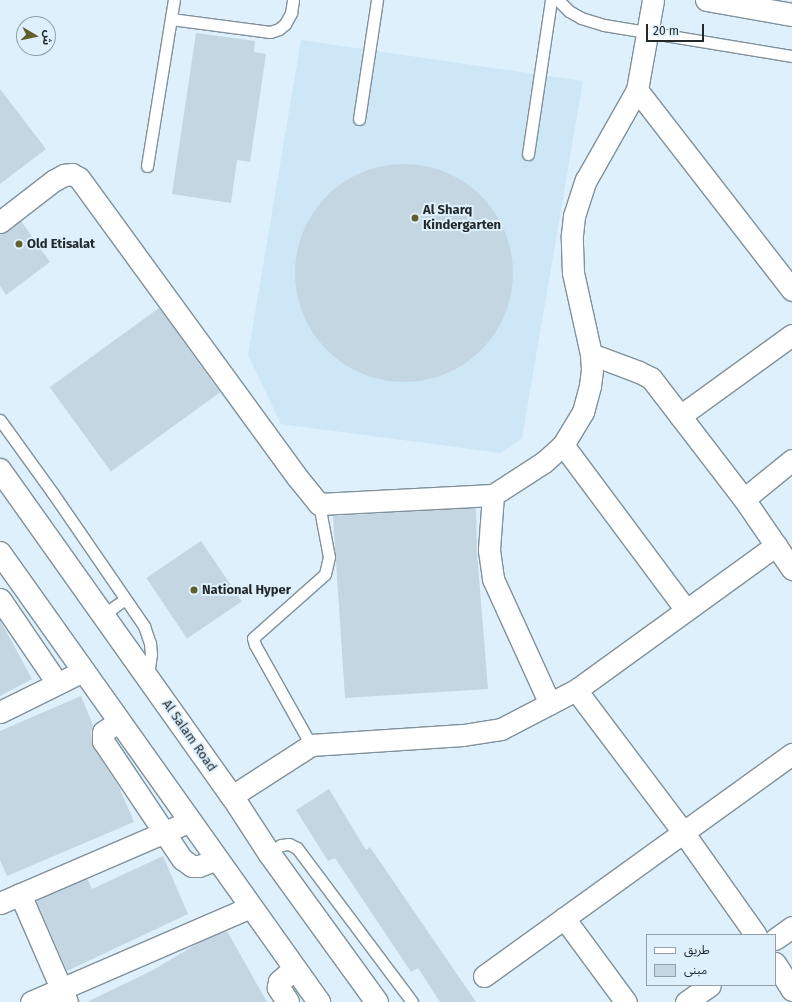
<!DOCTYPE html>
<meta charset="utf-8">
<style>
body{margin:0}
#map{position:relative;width:792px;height:1002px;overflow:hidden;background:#def0fb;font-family:"Fira Sans","Noto Sans Arabic",sans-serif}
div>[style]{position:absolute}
.built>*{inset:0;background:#cde7f7}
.building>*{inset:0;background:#c4d6e1;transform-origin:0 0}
.round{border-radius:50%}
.roads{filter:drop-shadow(1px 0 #80919b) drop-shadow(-1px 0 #80919b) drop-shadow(0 1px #80919b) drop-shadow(0 -1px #80919b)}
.service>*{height:11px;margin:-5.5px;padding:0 5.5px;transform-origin:5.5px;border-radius:5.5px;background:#fff}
.minor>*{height:21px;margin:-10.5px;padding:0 10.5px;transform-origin:10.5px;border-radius:10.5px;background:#fff}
.tertiary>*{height:22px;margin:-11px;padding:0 11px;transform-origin:11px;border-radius:11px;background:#fff}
.secondary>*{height:22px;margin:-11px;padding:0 11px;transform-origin:11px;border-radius:11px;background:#fff}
.dots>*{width:11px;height:11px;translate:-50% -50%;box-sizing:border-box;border:2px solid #def0fb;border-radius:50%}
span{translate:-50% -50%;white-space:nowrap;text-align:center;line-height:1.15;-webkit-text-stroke:4px #def0fb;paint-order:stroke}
.poi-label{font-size:13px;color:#22292d;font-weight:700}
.left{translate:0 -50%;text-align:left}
.street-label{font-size:13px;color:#22292d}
.legend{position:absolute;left:646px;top:934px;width:130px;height:52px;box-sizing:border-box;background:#def0fb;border:1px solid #93a0a9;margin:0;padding:5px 7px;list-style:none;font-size:12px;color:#22292d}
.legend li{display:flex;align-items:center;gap:8px;height:20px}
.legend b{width:20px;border:1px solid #93a0a9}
.north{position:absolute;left:16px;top:16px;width:40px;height:40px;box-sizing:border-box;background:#def0fb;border:1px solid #93a0a9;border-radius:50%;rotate:99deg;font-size:11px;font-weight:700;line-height:16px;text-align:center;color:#22292d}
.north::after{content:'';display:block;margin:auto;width:14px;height:18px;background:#615f2c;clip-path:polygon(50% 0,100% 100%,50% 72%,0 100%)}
.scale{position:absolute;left:646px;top:24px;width:58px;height:18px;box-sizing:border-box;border:2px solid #22292d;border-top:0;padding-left:5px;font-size:12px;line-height:14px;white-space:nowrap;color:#22292d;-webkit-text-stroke:3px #def0fb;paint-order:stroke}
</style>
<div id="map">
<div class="built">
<i style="clip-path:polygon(301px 40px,583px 81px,522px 438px,501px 453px,281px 424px,248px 355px)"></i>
</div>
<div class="building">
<i style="clip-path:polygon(196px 33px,255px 41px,254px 52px,266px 54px,250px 162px,237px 160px,231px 203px,172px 194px)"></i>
<i style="clip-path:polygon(0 89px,46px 149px,0 184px)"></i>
<i class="round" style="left:295px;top:164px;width:218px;height:218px"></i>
<i style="clip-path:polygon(21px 221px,50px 262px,6px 295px,0 286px,0 234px,7px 231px)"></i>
<i style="left:159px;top:308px;width:104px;height:135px;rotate:54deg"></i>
<i style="clip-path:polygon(476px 508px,477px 552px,488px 689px,345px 698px,333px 516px)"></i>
<i style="left:201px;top:541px;width:73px;height:66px;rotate:56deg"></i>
<i style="clip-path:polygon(0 620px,32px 679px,0 696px)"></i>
<i style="clip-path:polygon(81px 696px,93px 725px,91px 732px,93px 747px,119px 787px,134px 822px,7px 876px,0 860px,0 731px)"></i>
<i style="clip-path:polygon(329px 789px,366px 850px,370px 847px,476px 1002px,440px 1002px,418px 968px,411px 972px,335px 858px,328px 861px,296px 810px)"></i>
<i style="clip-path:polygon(163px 856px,188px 914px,67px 971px,36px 900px,87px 878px,92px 889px)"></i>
<i style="clip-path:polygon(227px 931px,267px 1002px,87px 1002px,153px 970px,202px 941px)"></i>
</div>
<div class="roads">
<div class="service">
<i style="left:558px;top:0;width:16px;rotate:45deg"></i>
<i style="left:569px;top:11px;width:14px;rotate:30deg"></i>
<i style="left:581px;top:18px;width:24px;rotate:17deg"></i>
<i style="left:604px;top:25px;width:191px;rotate:9.4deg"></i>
<i style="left:171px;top:19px;width:100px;rotate:7.5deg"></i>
<i style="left:270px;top:32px;width:9px;rotate:-18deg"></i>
<i style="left:279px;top:29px;width:8px;rotate:-40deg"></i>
<i style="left:285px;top:24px;width:13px;rotate:-61deg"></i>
<i style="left:291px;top:13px;width:13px;rotate:-81deg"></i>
<i style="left:359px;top:119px;width:120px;rotate:-81.4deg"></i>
<i style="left:528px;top:154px;width:156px;rotate:-81.5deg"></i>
<i style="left:147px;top:166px;width:168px;rotate:-80.8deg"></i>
<i style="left:0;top:420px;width:89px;rotate:54.2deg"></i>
<i style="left:52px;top:492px;width:163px;rotate:55.5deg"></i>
<i style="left:144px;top:626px;width:18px;rotate:71deg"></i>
<i style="left:150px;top:643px;width:11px;rotate:85deg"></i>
<i style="left:151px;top:654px;width:21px;rotate:98deg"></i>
<i style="left:103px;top:615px;width:27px;rotate:-36deg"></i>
<i style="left:311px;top:745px;width:115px;rotate:-119.2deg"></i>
<i style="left:255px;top:645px;width:7px;rotate:-106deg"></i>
<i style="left:253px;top:638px;width:96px;rotate:-41.6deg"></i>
<i style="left:325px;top:574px;width:17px;rotate:-77deg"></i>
<i style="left:329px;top:557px;width:54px;rotate:-100.7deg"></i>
<i style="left:269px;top:853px;width:14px;rotate:-34deg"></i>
<i style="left:281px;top:845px;width:8px;rotate:-7deg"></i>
<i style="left:289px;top:844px;width:9px;rotate:27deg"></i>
<i style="left:297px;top:848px;width:192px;rotate:53.2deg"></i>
</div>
<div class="minor">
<i style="left:637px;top:90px;width:253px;rotate:52.2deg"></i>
<i style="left:0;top:222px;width:67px;rotate:-37.7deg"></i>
<i style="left:53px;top:181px;width:13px;rotate:-29deg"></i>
<i style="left:64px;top:175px;width:8px;rotate:-7deg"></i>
<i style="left:72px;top:174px;width:8px;rotate:30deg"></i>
<i style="left:79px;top:178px;width:370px;rotate:53.9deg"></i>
<i style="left:297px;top:477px;width:35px;rotate:51deg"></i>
<i style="left:319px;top:504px;width:174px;rotate:-3deg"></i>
<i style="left:493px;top:495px;width:61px;rotate:-32.9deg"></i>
<i style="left:544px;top:462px;width:25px;rotate:-42deg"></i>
<i style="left:563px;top:445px;width:39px;rotate:-59deg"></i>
<i style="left:583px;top:412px;width:27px;rotate:-75deg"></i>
<i style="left:590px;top:386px;width:17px;rotate:-83deg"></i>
<i style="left:592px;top:369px;width:15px;rotate:-94deg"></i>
<i style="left:591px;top:354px;width:83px;rotate:-102.5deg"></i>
<i style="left:573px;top:273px;width:38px;rotate:-92deg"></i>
<i style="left:572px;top:235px;width:19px;rotate:-84deg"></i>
<i style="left:574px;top:216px;width:38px;rotate:-72deg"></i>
<i style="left:586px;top:180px;width:103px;rotate:-60.5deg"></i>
<i style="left:637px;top:90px;width:91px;rotate:-79.9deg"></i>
<i style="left:591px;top:354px;width:51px;rotate:20.6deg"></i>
<i style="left:639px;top:372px;width:13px;rotate:27deg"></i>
<i style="left:651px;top:378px;width:153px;rotate:52.5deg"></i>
<i style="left:744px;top:499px;width:85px;rotate:55.6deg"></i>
<i style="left:680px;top:416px;width:138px;rotate:-35.9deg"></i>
<i style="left:563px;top:445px;width:206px;rotate:53.3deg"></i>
<i style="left:493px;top:495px;width:55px;rotate:94.2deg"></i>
<i style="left:489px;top:550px;width:29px;rotate:82deg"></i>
<i style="left:493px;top:579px;width:137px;rotate:65.5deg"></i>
<i style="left:744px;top:499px;width:62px;rotate:-39.1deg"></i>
<i style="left:0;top:599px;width:102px;rotate:55.8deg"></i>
<i style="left:576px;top:690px;width:178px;rotate:53deg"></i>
<i style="left:683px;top:832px;width:126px;rotate:54.7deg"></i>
<i style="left:0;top:712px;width:93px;rotate:-26.3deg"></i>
<i style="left:119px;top:721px;width:19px;rotate:145deg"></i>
<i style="left:103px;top:732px;width:9px;rotate:90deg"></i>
<i style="left:103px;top:741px;width:142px;rotate:56.2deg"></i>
<i style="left:182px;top:859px;width:12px;rotate:35deg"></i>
<i style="left:192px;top:866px;width:7px"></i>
<i style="left:199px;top:866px;width:19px;rotate:-21deg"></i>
<i style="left:232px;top:796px;width:94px;rotate:-32.8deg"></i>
<i style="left:311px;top:745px;width:152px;rotate:-3.8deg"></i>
<i style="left:463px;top:735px;width:38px;rotate:-9deg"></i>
<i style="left:501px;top:729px;width:85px;rotate:-27.5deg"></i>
<i style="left:576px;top:690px;width:247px;rotate:-35.9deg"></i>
<i style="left:20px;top:894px;width:118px;rotate:66.5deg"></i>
<i style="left:0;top:903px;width:207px;rotate:-23.3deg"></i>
<i style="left:564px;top:918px;width:104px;rotate:53.6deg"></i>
<i style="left:775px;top:939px;width:21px;rotate:-35deg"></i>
<i style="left:775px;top:963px;width:32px;rotate:58deg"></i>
<i style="left:484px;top:976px;width:380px;rotate:-35.8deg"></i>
<i style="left:31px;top:1002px;width:240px;rotate:-23.4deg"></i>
<i style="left:686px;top:1002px;width:29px;rotate:-35deg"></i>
</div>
<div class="tertiary">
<i style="left:288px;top:1002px;width:17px;rotate:-123deg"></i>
<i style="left:279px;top:988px;width:6px;rotate:-81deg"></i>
<i style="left:280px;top:982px;width:20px;rotate:-41deg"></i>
</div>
<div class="secondary">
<i style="left:707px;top:0;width:86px;rotate:10deg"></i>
<i style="left:0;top:470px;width:400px;rotate:54.6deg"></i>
<i style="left:232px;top:796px;width:68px;rotate:57deg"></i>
<i style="left:269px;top:853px;width:184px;rotate:54.1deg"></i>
<i style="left:0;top:553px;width:551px;rotate:54.61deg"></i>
</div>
</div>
<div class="dots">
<i style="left:415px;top:218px;background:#615f2c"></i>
<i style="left:19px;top:244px;background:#615f2c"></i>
<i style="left:194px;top:590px;background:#615f2c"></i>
</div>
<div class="poi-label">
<span class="left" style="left:423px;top:218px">Al Sharq<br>Kindergarten</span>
<span class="left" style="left:27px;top:244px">Old Etisalat</span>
<span class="left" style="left:202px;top:590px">National Hyper</span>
</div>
<div class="street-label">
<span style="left:189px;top:736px;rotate:55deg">Al Salam Road</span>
</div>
<ul class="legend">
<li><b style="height:5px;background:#fff"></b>طريق</li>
<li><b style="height:11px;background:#c4d6e1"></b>مبنى</li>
</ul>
<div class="north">ش</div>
<div class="scale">20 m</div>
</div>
